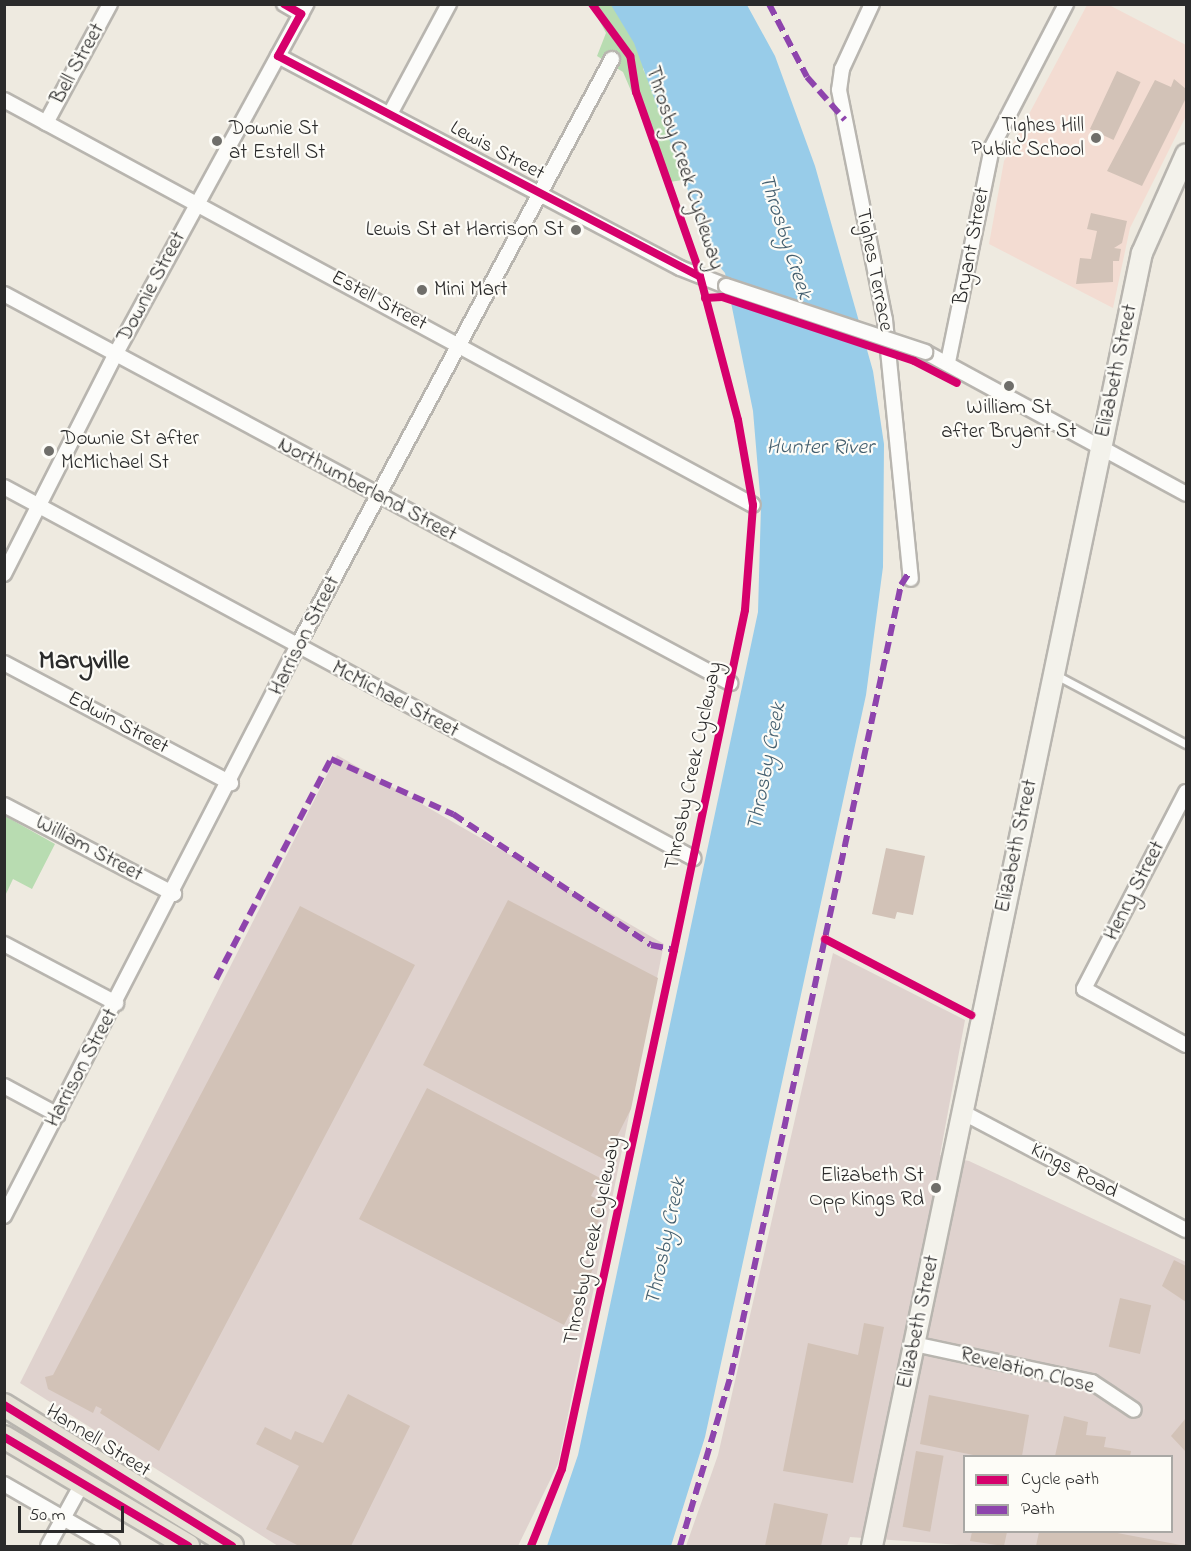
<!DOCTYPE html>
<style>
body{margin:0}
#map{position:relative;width:1191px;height:1551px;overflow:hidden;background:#eeeae0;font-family:"Indie Flower",sans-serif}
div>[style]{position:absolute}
.built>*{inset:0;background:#f3dcd2}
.industrial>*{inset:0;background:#dfd2ce}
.green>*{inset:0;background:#b8dcb1}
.water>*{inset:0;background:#98cce9}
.building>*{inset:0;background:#d2c2b7;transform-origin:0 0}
.roads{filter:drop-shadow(2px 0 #b8b5af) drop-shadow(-2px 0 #b8b5af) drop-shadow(0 2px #b8b5af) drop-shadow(0 -2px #b8b5af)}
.service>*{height:7px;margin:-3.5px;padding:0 3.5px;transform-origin:3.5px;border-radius:3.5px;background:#fcfcfa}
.minor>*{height:14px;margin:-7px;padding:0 7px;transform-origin:7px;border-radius:7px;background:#fcfcfa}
.secondary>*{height:20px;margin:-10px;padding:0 10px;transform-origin:10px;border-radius:10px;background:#f3f2eb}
.trunk>*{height:22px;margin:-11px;padding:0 11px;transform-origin:11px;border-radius:11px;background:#e6e2d6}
.bridges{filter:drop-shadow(2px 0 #b8b5af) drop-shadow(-2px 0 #b8b5af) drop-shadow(0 2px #b8b5af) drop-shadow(0 -2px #b8b5af)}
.minor-bridge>*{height:14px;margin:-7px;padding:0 7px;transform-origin:7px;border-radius:7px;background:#fcfcfa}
.quiet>*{height:6px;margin-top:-3px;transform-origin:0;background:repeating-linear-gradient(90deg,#8e44ad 0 12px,transparent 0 18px)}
.cycleway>*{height:8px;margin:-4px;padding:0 4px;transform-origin:4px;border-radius:4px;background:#d6006c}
.dots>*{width:16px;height:16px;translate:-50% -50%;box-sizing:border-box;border:3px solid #fdfcf7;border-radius:50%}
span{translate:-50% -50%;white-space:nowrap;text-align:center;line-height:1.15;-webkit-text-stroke:4.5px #fdfcf7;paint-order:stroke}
.street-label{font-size:21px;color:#2b2b2b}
.poi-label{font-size:21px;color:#2b2b2b}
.right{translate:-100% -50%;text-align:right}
.left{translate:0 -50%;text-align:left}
.water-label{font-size:22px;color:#445f6f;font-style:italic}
.district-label{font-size:27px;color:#2b2b2b;font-weight:700}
.frame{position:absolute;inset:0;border:6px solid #2b2b2b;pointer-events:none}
.legend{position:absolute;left:963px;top:1455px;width:210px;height:78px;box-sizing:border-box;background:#fdfcf7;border:2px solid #a9a8a5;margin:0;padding:8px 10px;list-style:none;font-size:18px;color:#2b2b2b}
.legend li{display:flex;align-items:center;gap:12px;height:30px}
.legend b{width:30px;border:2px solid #a9a8a5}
.scale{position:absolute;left:18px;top:1506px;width:106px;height:27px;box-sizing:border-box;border:3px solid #2b2b2b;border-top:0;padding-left:8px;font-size:18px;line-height:21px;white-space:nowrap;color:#2b2b2b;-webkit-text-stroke:4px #fdfcf7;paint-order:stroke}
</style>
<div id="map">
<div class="built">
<i style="clip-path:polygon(1087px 5px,1109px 5px,1186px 45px,1186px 116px,1130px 228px,1113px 308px,989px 244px,1004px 161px)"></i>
</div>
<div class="industrial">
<i style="clip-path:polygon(337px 755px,664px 944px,558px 1464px,518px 1546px,278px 1546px,20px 1383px)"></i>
<i style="clip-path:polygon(evenodd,833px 953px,965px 1020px,940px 1155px,969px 1161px,1186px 1262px,1186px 1546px,973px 1546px,850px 1537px,847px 1546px,686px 1546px,718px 1455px,833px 953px,964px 1456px,1172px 1456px,1172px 1532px,964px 1532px,964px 1456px)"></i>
</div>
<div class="green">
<i style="clip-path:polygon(591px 5px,612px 5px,646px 61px,643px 69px,658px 98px,682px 180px,670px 182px,623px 72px,597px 56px,606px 33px)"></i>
<i style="clip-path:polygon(5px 816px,55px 844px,32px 889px,13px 879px,5px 896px)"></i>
</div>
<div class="water">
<i style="clip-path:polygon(611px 5px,747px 5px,775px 56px,815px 166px,873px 371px,884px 444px,883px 567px,866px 695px,705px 1437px,671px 1546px,547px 1546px,578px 1455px,758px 612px,761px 506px,753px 411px,725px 273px,713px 259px,634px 43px)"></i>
</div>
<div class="building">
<i style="left:1117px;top:71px;width:26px;height:64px;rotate:25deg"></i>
<i style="clip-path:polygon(1174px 79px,1186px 89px,1186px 98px,1142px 186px,1107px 171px,1155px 80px,1171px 87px)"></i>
<i style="clip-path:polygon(1091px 213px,1127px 221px,1122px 243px,1114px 248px,1121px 249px,1119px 261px,1113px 261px,1113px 282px,1076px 284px,1080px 258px,1091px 259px,1097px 231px,1087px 229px)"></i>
<i style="clip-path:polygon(886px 848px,925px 856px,913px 915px,897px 912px,895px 919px,872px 914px)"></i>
<i style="clip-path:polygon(508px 900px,658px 978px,631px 1109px,605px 1160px,423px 1065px)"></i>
<i style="clip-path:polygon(300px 906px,415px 965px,159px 1451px,100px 1413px,102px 1409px,96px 1406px,93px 1413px,48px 1389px,45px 1377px,53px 1375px)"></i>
<i style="clip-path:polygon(427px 1088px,600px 1178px,591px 1196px,607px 1204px,578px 1261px,593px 1269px,564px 1325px,359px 1219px)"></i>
<i style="clip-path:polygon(1174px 1260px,1186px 1266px,1186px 1302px,1162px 1286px)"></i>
<i style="left:1120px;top:1298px;width:32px;height:50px;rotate:13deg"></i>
<i style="clip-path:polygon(864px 1323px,884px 1327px,853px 1483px,783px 1471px,808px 1343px,858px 1355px)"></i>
<i style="clip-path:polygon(348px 1394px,410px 1426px,351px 1546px,299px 1546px,266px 1529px,299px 1466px,256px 1444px,265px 1427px,291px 1440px,295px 1431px,323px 1443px)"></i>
<i style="clip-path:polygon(929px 1395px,1029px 1415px,1022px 1456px,978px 1456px,920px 1444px)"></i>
<i style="clip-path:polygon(1064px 1416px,1088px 1422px,1086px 1435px,1106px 1437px,1104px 1447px,1131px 1451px,1130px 1456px,1055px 1456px)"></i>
<i style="clip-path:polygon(1186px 1418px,1186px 1452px,1171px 1436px)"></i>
<i style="left:916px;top:1451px;width:28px;height:77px;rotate:10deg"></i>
<i style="clip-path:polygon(774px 1503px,828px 1514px,821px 1546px,765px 1546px)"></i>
<i style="clip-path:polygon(972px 1532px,1007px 1532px,1004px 1546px,970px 1541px)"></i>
<i style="clip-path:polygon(1039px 1532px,1112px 1532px,1186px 1546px,1036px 1546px)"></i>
</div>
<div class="roads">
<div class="service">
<i style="left:1056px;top:675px;width:147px;rotate:28deg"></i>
</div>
<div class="minor">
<i style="left:284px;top:4px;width:20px;rotate:30deg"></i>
<i style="left:872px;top:4px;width:72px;rotate:114.8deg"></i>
<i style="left:842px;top:69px;width:21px;rotate:98deg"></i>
<i style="left:839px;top:90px;width:235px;rotate:78.7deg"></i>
<i style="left:885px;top:320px;width:260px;rotate:84.3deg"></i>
<i style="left:278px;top:56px;width:454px;rotate:27.8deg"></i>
<i style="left:680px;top:268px;width:49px;rotate:21.4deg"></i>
<i style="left:4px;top:100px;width:851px;rotate:28.4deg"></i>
<i style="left:390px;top:114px;width:125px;rotate:-61.8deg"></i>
<i style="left:46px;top:123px;width:135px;rotate:-61.7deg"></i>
<i style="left:4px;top:294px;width:824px;rotate:28.18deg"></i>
<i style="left:925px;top:352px;width:297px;rotate:28.5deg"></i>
<i style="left:948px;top:362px;width:219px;rotate:-78.4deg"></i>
<i style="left:992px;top:147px;width:161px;rotate:-62.6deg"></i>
<i style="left:4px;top:487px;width:783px;rotate:28.3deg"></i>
<i style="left:4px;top:574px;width:246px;rotate:-63.1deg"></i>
<i style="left:115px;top:355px;width:400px;rotate:-61.4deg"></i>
<i style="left:4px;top:663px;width:257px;rotate:27.9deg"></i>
<i style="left:1186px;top:792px;width:222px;rotate:117.4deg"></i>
<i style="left:1084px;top:989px;width:116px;rotate:28.8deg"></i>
<i style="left:4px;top:805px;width:192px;rotate:27.6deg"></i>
<i style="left:4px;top:944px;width:127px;rotate:27.8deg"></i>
<i style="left:4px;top:1086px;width:61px;rotate:28.2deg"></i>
<i style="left:962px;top:1112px;width:253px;rotate:27.8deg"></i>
<i style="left:4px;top:1216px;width:640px;rotate:-62.75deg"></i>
<i style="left:297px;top:647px;width:667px;rotate:-61.82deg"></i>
<i style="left:914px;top:1344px;width:182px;rotate:12.1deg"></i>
<i style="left:1092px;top:1382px;width:50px;rotate:33.7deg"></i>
<i style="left:4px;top:1484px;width:125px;rotate:29.9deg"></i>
<i style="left:48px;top:1546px;width:73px;rotate:-61.3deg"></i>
</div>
<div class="secondary">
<i style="left:872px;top:1546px;width:1321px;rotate:-78.21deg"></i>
<i style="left:1142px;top:253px;width:108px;rotate:-66deg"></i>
</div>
<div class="trunk">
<i style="left:4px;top:1405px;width:268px;rotate:31.7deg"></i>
<i style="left:4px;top:1437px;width:214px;rotate:30.6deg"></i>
</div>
</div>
<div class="bridges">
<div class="minor-bridge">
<i style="left:726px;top:286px;width:210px;rotate:18.3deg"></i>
</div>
</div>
<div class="quiet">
<i style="left:769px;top:4px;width:82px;rotate:62.5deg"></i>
<i style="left:807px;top:77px;width:57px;rotate:48.5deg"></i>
<i style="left:216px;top:979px;width:248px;rotate:-62.4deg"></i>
<i style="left:331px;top:759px;width:134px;rotate:24.3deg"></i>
<i style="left:453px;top:814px;width:237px;rotate:33.5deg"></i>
<i style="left:651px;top:945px;width:24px;rotate:12deg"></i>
<i style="left:680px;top:1546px;width:178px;rotate:-73.4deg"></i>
<i style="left:731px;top:1375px;width:808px;rotate:-77.86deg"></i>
<i style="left:901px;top:585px;width:17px;rotate:-57deg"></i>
</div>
<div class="cycleway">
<i style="left:284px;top:4px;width:20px;rotate:30deg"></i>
<i style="left:301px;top:14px;width:48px;rotate:118.7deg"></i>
<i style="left:278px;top:56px;width:476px;rotate:27.6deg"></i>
<i style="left:705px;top:298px;width:17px;rotate:-3deg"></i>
<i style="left:722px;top:297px;width:202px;rotate:18.4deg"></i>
<i style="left:914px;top:361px;width:48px;rotate:27.1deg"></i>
<i style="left:825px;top:939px;width:165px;rotate:27.5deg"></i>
<i style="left:4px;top:1405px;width:268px;rotate:31.7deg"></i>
<i style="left:4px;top:1437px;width:214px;rotate:30.6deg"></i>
<i style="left:531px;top:1546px;width:83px;rotate:-68.1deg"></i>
<i style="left:562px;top:1469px;width:531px;rotate:-77.82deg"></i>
<i style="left:674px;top:950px;width:347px;rotate:-78.2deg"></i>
<i style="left:745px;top:610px;width:105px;rotate:-85.6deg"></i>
<i style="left:753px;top:505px;width:86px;rotate:-100deg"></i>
<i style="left:738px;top:420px;width:160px;rotate:-104.8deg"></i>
<i style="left:697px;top:265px;width:183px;rotate:-109.4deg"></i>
<i style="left:636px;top:92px;width:36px;rotate:-99deg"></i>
<i style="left:630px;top:56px;width:64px;rotate:-126.2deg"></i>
</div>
<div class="dots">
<i style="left:1096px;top:138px;background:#6f6e6a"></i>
<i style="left:217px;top:141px;background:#6f6e6a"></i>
<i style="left:576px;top:230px;background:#6f6e6a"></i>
<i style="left:422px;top:290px;background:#6f6e6a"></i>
<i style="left:1009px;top:386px;background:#6f6e6a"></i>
<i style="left:49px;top:451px;background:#6f6e6a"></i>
<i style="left:936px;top:1188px;background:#6f6e6a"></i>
</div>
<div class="street-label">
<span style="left:78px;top:64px;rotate:-61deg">Bell Street</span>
<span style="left:497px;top:151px;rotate:28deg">Lewis Street</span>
<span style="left:684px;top:168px;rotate:72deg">Throsby Creek Cycleway</span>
<span style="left:972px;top:246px;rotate:-79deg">Bryant Street</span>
<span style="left:874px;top:270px;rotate:79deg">Tighes Terrace</span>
<span style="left:152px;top:287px;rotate:-62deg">Downie Street</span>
<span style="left:379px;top:301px;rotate:28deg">Estell Street</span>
<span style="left:1117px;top:371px;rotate:-78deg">Elizabeth Street</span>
<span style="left:367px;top:490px;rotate:28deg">Northumberland Street</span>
<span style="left:305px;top:636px;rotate:-63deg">Harrison Street</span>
<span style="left:395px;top:700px;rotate:28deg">McMichael Street</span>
<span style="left:118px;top:723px;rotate:28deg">Edwin Street</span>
<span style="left:694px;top:766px;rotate:-78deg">Throsby Creek Cycleway</span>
<span style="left:1017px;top:846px;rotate:-78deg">Elizabeth Street</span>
<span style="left:89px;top:849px;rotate:28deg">William Street</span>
<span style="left:1135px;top:891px;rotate:-63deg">Henry Street</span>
<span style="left:82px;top:1068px;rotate:-62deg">Harrison Street</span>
<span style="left:1074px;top:1171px;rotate:28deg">Kings Road</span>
<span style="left:593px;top:1241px;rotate:-78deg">Throsby Creek Cycleway</span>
<span style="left:919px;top:1322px;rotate:-78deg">Elizabeth Street</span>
<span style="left:1027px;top:1371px;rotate:14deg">Revelation Close</span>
<span style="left:98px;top:1441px;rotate:32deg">Hannell Street</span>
</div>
<div class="poi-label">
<span class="right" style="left:1084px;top:138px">Tighes Hill<br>Public School</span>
<span class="left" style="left:229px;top:141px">Downie St<br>at Estell St</span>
<span class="right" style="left:564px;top:230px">Lewis St at Harrison St</span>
<span class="left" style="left:434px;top:290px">Mini Mart</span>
<span style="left:1009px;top:420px">William St<br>after Bryant St</span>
<span class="left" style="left:61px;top:451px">Downie St after<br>McMichael St</span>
<span class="right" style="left:924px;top:1188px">Elizabeth St<br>Opp Kings Rd</span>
</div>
<div class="water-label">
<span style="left:784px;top:237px;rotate:72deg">Throsby Creek</span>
<span style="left:820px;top:449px">Hunter River</span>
<span style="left:768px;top:767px;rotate:-79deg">Throsby Creek</span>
<span style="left:667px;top:1242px;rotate:-78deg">Throsby Creek</span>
</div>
<div class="district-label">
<span style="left:84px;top:662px">Maryville</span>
</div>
<div class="frame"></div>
<ul class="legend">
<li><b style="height:8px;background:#d6006c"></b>Cycle path</li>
<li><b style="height:8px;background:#8e44ad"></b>Path</li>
</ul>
<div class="scale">50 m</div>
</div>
